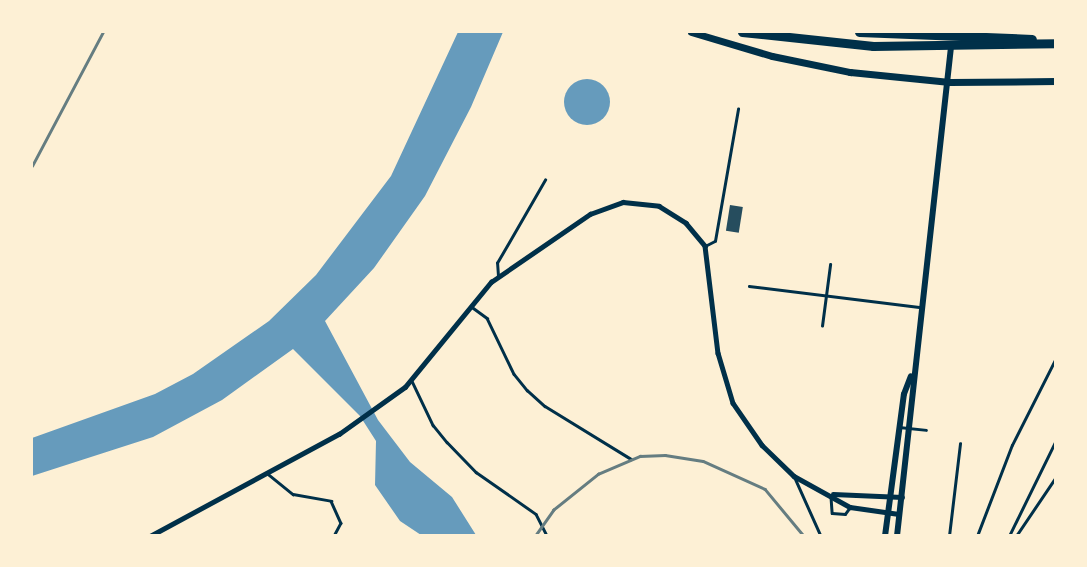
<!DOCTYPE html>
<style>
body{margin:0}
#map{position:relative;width:1087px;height:567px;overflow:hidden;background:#fdf0d5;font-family:"Fira Sans Condensed",sans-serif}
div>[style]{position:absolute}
.water>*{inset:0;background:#669bbc}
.round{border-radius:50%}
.building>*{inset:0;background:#264d5e;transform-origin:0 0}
.service>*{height:2.5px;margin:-1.25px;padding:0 1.25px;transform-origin:1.25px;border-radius:1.25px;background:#003049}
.minor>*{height:4.5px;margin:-2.25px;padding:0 2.25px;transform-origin:2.25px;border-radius:2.25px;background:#003049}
.tertiary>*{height:6px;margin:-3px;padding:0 3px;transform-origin:3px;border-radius:3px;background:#003049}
.secondary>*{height:7px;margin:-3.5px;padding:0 3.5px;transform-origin:3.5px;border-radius:3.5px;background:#003049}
.motorway>*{height:9px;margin:-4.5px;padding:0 4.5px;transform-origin:4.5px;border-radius:4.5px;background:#003049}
.rail>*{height:2.5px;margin:-1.25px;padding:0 1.25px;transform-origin:1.25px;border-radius:1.25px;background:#657d81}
span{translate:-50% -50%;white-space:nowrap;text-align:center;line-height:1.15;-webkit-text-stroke:5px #fdf0d5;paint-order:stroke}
.frame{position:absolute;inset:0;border:33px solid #fdf0d5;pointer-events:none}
</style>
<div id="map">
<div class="water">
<i style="clip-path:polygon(458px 32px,503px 32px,471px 107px,425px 196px,374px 268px,325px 321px,378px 420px,410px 462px,452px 497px,476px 535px,421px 535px,400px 521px,375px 485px,376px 441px,360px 416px,293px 349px,222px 400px,153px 437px,32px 476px,32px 438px,155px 394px,193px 374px,269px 321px,316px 275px,391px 176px)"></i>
<i class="round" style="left:564px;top:79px;width:46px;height:46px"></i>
</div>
<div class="building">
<i style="left:730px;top:205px;width:13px;height:26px;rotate:9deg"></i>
</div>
<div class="service">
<i style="left:705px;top:246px;width:11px;rotate:-27deg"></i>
<i style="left:715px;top:241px;width:134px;rotate:-80.1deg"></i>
<i style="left:498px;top:276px;width:13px;rotate:-94deg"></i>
<i style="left:497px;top:263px;width:96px;rotate:-60deg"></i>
<i style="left:749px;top:286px;width:173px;rotate:7deg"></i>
<i style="left:472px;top:307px;width:19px;rotate:36deg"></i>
<i style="left:487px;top:318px;width:62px;rotate:64.3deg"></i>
<i style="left:514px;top:374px;width:21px;rotate:51deg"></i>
<i style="left:527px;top:390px;width:24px;rotate:42deg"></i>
<i style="left:545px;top:406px;width:101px;rotate:31.6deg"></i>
<i style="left:822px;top:326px;width:62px;rotate:-82.5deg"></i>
<i style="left:412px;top:381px;width:49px;rotate:64.5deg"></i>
<i style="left:433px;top:425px;width:22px;rotate:51deg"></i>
<i style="left:447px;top:442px;width:42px;rotate:46deg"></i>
<i style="left:476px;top:472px;width:73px;rotate:35deg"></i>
<i style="left:536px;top:514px;width:25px;rotate:63deg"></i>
<i style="left:899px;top:427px;width:27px;rotate:6deg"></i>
<i style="left:268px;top:474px;width:32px;rotate:39deg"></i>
<i style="left:293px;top:494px;width:39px;rotate:10deg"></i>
<i style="left:331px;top:501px;width:24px;rotate:66deg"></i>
<i style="left:341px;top:523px;width:15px;rotate:118deg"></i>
<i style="left:795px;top:478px;width:64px;rotate:65.9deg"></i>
<i style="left:831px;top:497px;width:16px;rotate:86deg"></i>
<i style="left:832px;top:513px;width:13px;rotate:4deg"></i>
<i style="left:845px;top:514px;width:9px;rotate:-54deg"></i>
<i style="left:949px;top:536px;width:93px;rotate:-83.2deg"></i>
<i style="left:977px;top:536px;width:97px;rotate:-69deg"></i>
<i style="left:1012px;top:445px;width:97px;rotate:-63.2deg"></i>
<i style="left:1009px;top:536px;width:107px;rotate:-63.9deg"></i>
<i style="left:1016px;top:536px;width:71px;rotate:-55.9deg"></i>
</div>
<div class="minor">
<i style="left:833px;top:494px;width:69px;rotate:2.5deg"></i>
<i style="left:150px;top:536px;width:215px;rotate:-28.4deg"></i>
<i style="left:339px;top:434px;width:81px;rotate:-35.5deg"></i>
<i style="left:405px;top:387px;width:136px;rotate:-50.7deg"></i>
<i style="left:491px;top:282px;width:120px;rotate:-34.5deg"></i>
<i style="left:590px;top:214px;width:35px;rotate:-20deg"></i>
<i style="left:623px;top:202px;width:36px;rotate:6deg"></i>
<i style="left:659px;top:206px;width:32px;rotate:32deg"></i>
<i style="left:686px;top:223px;width:30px;rotate:50deg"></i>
<i style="left:705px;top:246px;width:108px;rotate:83.1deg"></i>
<i style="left:718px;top:353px;width:52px;rotate:73.3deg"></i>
<i style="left:733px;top:403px;width:51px;rotate:55.4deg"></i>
<i style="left:762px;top:445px;width:45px;rotate:44.1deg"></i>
<i style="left:794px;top:476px;width:64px;rotate:29deg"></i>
<i style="left:850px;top:507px;width:49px;rotate:8.1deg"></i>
</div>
<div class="tertiary">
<i style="left:885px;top:536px;width:143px;rotate:-82.4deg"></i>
<i style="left:904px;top:394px;width:19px;rotate:-69deg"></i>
<i style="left:897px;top:536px;width:495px;rotate:-83.7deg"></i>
</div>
<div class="secondary">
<i style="left:691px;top:32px;width:84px;rotate:16.5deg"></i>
<i style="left:772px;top:56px;width:80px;rotate:11.6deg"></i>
<i style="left:850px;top:72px;width:100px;rotate:5.7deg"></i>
<i style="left:950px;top:82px;width:106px;rotate:-0.5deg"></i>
</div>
<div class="motorway">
<i style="left:742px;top:32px;width:132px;rotate:6.1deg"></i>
<i style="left:873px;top:46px;width:183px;rotate:-0.9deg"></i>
<i style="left:859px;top:32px;width:173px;rotate:2.3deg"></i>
</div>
<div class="rail">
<i style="left:32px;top:166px;width:152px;rotate:-62.1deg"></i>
<i style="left:535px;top:536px;width:32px;rotate:-55deg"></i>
<i style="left:553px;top:510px;width:58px;rotate:-38.7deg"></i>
<i style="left:598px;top:474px;width:46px;rotate:-23.2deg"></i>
<i style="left:640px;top:456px;width:25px;rotate:-2deg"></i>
<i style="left:665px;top:455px;width:38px;rotate:9deg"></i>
<i style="left:703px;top:461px;width:68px;rotate:24.3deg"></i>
<i style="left:765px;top:489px;width:61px;rotate:50.3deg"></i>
</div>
<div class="frame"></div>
</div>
